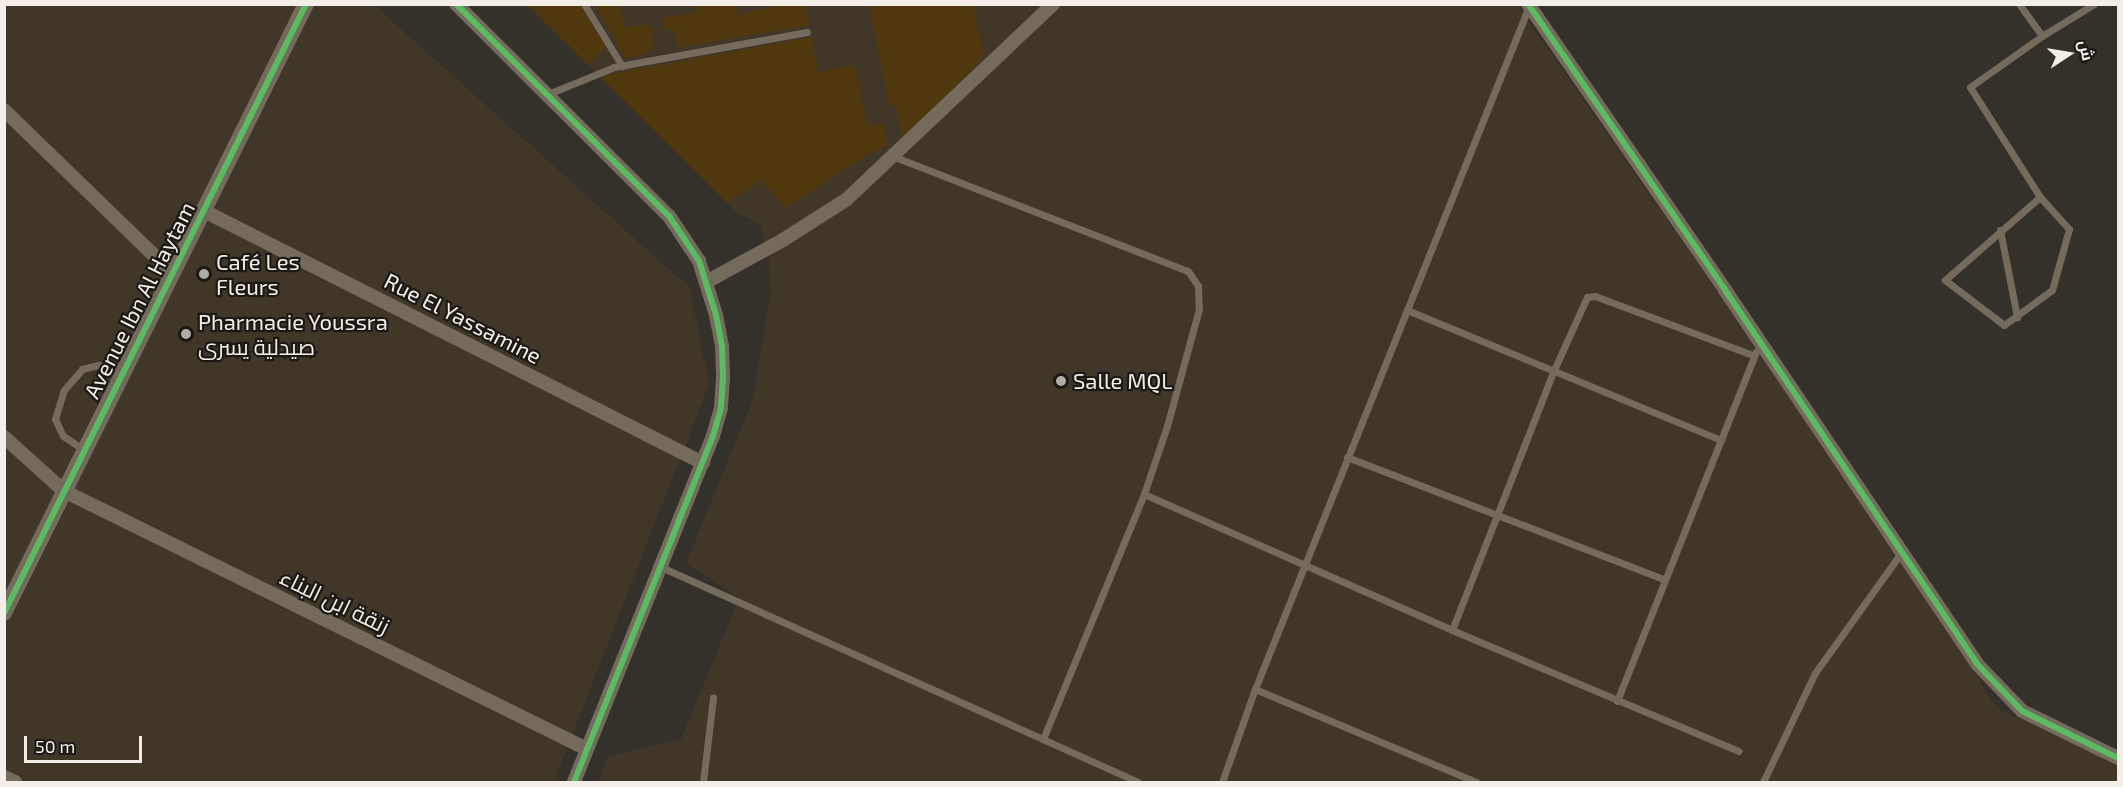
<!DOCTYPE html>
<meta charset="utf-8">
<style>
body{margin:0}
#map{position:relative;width:2123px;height:787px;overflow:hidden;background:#34302a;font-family:"Exo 2",Cairo,sans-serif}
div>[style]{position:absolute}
.built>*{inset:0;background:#403728}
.green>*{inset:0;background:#4f380d}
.service>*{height:7px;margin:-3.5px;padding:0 3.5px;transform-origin:3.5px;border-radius:3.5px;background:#746b5d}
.minor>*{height:14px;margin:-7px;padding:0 7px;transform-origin:7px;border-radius:7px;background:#746b5d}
.tertiary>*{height:16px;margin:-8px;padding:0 8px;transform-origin:8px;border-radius:8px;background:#746b5d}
.cycleway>*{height:6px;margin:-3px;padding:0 3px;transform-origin:3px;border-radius:3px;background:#5cba63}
.dots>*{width:16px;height:16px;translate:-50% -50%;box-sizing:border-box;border:3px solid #1c1915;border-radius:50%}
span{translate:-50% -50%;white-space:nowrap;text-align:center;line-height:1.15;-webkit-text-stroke:4.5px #1c1915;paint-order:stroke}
.poi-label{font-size:22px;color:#f3efe8}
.left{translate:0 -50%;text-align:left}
.street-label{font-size:22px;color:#f3efe8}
.frame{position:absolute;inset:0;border:6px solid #f3efe8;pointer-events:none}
.north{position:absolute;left:2039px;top:24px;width:60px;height:60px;-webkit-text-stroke:4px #1c1915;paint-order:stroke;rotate:78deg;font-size:16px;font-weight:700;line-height:24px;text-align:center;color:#f3efe8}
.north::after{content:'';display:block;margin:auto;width:21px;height:27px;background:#f3efe8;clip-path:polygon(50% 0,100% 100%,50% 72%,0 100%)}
.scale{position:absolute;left:24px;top:736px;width:118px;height:27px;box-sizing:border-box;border:3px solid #f3efe8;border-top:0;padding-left:8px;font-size:18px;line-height:21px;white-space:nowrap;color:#f3efe8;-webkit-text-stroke:4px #1c1915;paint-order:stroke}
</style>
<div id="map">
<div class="built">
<i style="clip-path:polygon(5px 5px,374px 5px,690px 288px,709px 384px,554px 782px,5px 782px)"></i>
<i style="clip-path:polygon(527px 5px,1517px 5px,1909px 566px,1997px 709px,2118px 764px,2118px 782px,598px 782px,608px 756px,681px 739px,739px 598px,686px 563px,752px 402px,770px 297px,769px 260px,760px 224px,736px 212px)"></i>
</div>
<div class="green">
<i style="clip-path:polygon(527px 5px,580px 5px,606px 47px,588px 65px)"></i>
<i style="clip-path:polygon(595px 5px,628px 5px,620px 6px,624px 28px,650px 24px,654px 50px,626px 59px)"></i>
<i style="clip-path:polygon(695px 5px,736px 5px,738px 14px,782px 5px,805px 5px,809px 25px,677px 48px,674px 29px,664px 30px,662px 18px,696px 12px)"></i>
<i style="clip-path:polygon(869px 5px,973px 5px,984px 57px,903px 140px,895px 105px,889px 106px)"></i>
<i style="clip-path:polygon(811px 37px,818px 72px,855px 65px,867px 126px,883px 123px,887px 146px,872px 152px,785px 208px,762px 180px,727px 203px,599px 76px)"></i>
</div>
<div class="service">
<i style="left:584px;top:4px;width:73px;rotate:58.5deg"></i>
<i style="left:2019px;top:4px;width:39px;rotate:54deg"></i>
<i style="left:548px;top:94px;width:71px;rotate:-22.2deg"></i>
<i style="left:614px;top:67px;width:196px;rotate:-10.3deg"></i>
<i style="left:895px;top:157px;width:314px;rotate:21.3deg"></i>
<i style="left:1188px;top:271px;width:18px;rotate:56deg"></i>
<i style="left:1198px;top:286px;width:23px;rotate:88deg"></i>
<i style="left:1199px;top:309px;width:121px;rotate:105.3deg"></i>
<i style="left:1167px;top:426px;width:72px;rotate:108.7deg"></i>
<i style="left:1144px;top:494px;width:265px;rotate:112.4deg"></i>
<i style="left:2040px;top:197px;width:126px;rotate:138.9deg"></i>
<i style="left:1945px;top:280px;width:74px;rotate:37.3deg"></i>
<i style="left:2004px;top:325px;width:59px;rotate:-36.1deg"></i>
<i style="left:2052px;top:290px;width:63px;rotate:-74.4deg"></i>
<i style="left:2069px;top:229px;width:43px;rotate:-132.2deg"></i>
<i style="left:2040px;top:197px;width:130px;rotate:-122.5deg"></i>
<i style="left:1970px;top:87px;width:88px;rotate:-35.3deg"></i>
<i style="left:2042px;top:36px;width:61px;rotate:-31.6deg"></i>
<i style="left:2000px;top:230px;width:89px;rotate:78.9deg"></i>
<i style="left:1407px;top:310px;width:340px;rotate:22.5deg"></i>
<i style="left:84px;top:450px;width:25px;rotate:-146deg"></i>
<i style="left:63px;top:436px;width:19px;rotate:-115deg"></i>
<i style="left:55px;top:419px;width:30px;rotate:-73deg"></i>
<i style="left:64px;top:390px;width:28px;rotate:-49deg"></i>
<i style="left:82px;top:369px;width:16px;rotate:-14deg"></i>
<i style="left:98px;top:365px;width:28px;rotate:2deg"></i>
<i style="left:1347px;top:457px;width:341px;rotate:21.1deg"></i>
<i style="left:1144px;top:494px;width:337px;rotate:23.8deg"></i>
<i style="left:1452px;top:630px;width:311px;rotate:22.9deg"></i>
<i style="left:661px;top:567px;width:523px;rotate:24.26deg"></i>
<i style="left:1452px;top:630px;width:279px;rotate:-68.6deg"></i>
<i style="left:1554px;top:370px;width:80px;rotate:-65.7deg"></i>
<i style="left:1587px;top:297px;width:8px;rotate:-7deg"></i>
<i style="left:1595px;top:296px;width:169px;rotate:20.5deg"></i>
<i style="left:1255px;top:689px;width:240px;rotate:22.8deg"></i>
<i style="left:1617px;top:701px;width:376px;rotate:-68.3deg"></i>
<i style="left:703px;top:782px;width:85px;rotate:-83.2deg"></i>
<i style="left:1222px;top:782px;width:99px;rotate:-70.5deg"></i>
<i style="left:1255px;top:689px;width:736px;rotate:-68.14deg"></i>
<i style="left:1763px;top:782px;width:121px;rotate:-64.5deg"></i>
<i style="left:1815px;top:673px;width:148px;rotate:-54.4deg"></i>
</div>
<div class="minor">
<i style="left:456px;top:4px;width:301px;rotate:44.9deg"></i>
<i style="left:669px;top:216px;width:54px;rotate:56.3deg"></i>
<i style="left:699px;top:261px;width:57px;rotate:72.5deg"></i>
<i style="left:716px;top:315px;width:32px;rotate:79deg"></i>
<i style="left:722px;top:346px;width:32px;rotate:88deg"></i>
<i style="left:723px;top:378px;width:30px;rotate:94deg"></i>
<i style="left:721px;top:408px;width:29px;rotate:106deg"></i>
<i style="left:713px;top:436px;width:373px;rotate:111.9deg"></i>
<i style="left:1528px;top:4px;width:347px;rotate:55.4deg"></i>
<i style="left:1725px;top:290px;width:451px;rotate:56deg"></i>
<i style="left:1977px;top:664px;width:65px;rotate:46.2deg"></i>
<i style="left:2022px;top:711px;width:107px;rotate:26.1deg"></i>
<i style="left:4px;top:110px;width:234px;rotate:44.1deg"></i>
<i style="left:204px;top:211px;width:559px;rotate:26.79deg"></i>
<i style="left:706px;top:282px;width:88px;rotate:-28.6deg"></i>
<i style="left:783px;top:240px;width:76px;rotate:-32.6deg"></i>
<i style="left:847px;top:199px;width:284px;rotate:-43.4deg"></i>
<i style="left:4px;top:437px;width:81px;rotate:42deg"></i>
<i style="left:64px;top:491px;width:583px;rotate:26.26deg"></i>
<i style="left:4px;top:777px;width:12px;rotate:24deg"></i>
</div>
<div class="tertiary">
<i style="left:4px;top:613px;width:680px;rotate:-63.62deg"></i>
</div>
<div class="cycleway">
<i style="left:456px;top:4px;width:301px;rotate:44.9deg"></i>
<i style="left:669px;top:216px;width:54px;rotate:56.3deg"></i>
<i style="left:699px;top:261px;width:57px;rotate:72.5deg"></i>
<i style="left:716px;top:315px;width:32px;rotate:79deg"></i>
<i style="left:722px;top:346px;width:32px;rotate:88deg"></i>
<i style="left:723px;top:378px;width:30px;rotate:94deg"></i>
<i style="left:721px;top:408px;width:29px;rotate:106deg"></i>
<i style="left:713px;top:436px;width:373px;rotate:111.9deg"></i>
<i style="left:1528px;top:4px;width:347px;rotate:55.4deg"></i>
<i style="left:1725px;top:290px;width:451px;rotate:56deg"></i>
<i style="left:1977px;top:664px;width:65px;rotate:46.2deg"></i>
<i style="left:2022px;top:711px;width:107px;rotate:26.1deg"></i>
<i style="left:4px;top:613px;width:680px;rotate:-63.62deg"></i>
</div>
<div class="dots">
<i style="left:204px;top:274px;background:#b0aca6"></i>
<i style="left:186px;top:334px;background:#b0aca6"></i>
<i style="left:1061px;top:381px;background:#b0aca6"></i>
</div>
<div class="poi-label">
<span class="left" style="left:216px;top:274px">Café Les<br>Fleurs</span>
<span class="left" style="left:198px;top:334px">Pharmacie Youssra<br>صيدلية يسرى</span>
<span class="left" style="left:1073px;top:381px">Salle MQL</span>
</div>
<div class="street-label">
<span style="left:139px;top:300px;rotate:-63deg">Avenue Ibn Al Haytam</span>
<span style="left:463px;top:318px;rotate:27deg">Rue El Yassamine</span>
<span style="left:335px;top:601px;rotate:26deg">زنقة ابن البناء</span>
</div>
<div class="frame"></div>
<div class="north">ش</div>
<div class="scale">50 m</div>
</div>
